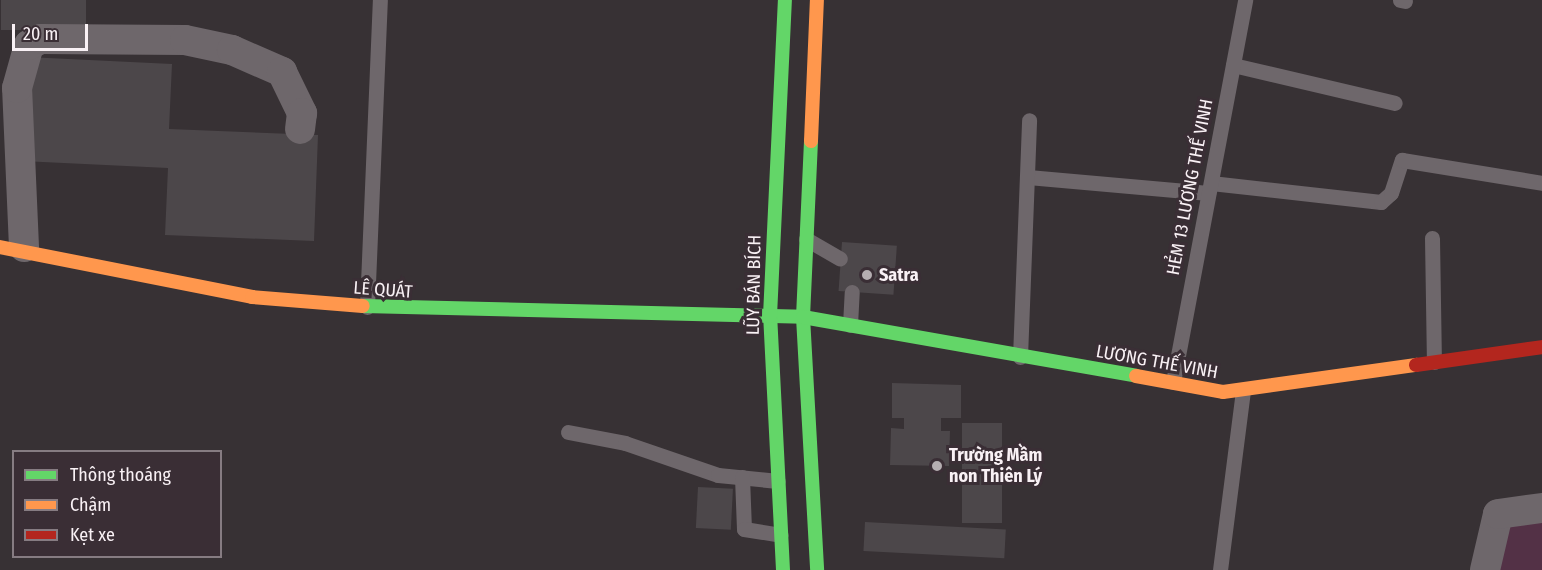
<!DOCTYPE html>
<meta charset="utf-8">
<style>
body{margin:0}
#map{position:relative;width:1542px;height:570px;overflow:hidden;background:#373134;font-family:"Fira Sans Condensed",sans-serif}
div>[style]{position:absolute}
.green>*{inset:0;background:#533146}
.building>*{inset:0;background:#4c474a;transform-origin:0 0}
.lane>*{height:15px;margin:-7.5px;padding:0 7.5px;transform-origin:7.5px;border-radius:7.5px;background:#6e676b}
.street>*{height:30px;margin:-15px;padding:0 15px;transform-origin:15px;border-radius:15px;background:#6e676b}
.fast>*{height:14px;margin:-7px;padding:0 7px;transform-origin:7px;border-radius:7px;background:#63d668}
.slow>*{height:14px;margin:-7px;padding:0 7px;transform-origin:7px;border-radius:7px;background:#ff974d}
.jam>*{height:14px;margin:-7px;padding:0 7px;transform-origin:7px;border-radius:7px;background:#b3261e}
.dots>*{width:16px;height:16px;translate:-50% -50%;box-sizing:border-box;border:3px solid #3a2e35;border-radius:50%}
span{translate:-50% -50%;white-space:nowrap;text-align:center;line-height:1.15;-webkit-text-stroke:6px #3a2e35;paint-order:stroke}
.street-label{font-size:18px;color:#f9f1f5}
.poi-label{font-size:18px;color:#f9f1f5;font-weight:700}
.left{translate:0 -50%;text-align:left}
.legend{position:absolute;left:12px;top:450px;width:210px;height:108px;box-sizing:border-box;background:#3a2e35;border:2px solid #867c82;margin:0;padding:8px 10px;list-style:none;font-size:18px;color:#f9f1f5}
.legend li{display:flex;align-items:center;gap:12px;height:30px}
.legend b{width:30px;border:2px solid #867c82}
.scale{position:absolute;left:12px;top:24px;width:76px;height:27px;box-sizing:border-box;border:3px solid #f9f1f5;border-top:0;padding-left:8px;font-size:18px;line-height:21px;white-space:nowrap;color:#f9f1f5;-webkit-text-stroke:4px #3a2e35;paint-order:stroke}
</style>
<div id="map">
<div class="green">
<i style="clip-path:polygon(1542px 519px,1542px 570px,1492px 570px,1502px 525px)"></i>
</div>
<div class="building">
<i style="left:1px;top:0;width:85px;height:30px"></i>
<i style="clip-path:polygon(27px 57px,172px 64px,169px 129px,318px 135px,314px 241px,165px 235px,168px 168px,22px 161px)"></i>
<i style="left:842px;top:242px;width:55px;height:49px;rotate:4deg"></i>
<i style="clip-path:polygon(892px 383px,961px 385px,961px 418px,941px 418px,941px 431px,950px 431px,949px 466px,890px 465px,891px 428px,904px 429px,904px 418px,892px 418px)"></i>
<i style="left:962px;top:423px;width:40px;height:100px"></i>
<i style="left:698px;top:487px;width:35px;height:41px;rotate:3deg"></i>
<i style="left:865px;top:522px;width:141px;height:29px;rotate:3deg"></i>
</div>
<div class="lane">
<i style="left:1400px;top:0;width:5px;rotate:11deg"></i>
<i style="left:1233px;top:65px;width:166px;rotate:13.2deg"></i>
<i style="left:1028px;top:177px;width:181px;rotate:5.1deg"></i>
<i style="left:1211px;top:183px;width:171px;rotate:6.4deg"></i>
<i style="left:1381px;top:202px;width:13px;rotate:-42deg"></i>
<i style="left:1391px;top:193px;width:35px;rotate:-72deg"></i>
<i style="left:1402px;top:160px;width:142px;rotate:9.3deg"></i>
<i style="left:1432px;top:238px;width:124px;rotate:89.1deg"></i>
<i style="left:806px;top:239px;width:39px;rotate:30deg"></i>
<i style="left:367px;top:307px;width:307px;rotate:-87.6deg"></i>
<i style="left:850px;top:325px;width:33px;rotate:-87deg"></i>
<i style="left:1020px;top:357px;width:237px;rotate:-87.8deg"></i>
<i style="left:1173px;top:382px;width:389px;rotate:-79.3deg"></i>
<i style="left:568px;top:432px;width:58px;rotate:10.9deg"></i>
<i style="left:625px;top:443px;width:98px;rotate:19deg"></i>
<i style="left:718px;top:475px;width:60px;rotate:5.7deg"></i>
<i style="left:742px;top:477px;width:52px;rotate:87.8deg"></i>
<i style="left:744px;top:529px;width:37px;rotate:9deg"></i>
<i style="left:1220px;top:570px;width:181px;rotate:-82.7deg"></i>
</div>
<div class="street">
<i style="left:24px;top:247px;width:159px;rotate:-92.5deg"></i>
<i style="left:17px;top:88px;width:45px;rotate:-74.4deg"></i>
<i style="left:29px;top:45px;width:13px;rotate:-27deg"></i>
<i style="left:41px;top:39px;width:144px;rotate:0.4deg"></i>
<i style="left:185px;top:40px;width:48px;rotate:12deg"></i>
<i style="left:232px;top:50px;width:55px;rotate:23.7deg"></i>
<i style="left:282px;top:72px;width:46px;rotate:64deg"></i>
<i style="left:302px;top:113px;width:16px;rotate:97deg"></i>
<i style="left:1485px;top:570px;width:57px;rotate:-76.9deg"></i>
<i style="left:1498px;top:514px;width:44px;rotate:-7.8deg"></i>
</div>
<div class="fast">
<i style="left:811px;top:141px;width:176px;rotate:92.6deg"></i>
<i style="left:803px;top:317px;width:253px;rotate:86.8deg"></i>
<i style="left:363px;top:306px;width:440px;rotate:1.4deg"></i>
<i style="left:803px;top:317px;width:338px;rotate:10deg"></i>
<i style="left:783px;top:570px;width:254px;rotate:-92.9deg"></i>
<i style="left:770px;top:316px;width:316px;rotate:-87.3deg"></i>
</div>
<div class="slow">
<i style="left:811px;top:141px;width:141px;rotate:-87.6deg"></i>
<i style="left:0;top:247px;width:257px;rotate:11.2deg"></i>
<i style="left:252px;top:297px;width:111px;rotate:4.6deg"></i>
<i style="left:1136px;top:376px;width:88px;rotate:10.4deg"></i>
<i style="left:1223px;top:392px;width:195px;rotate:-8deg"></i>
</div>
<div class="jam">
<i style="left:1416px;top:365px;width:127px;rotate:-8.1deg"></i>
</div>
<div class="dots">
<i style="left:867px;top:275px;background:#b5aeb1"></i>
<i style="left:937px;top:466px;background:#b5aeb1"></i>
</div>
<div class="street-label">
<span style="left:1190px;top:187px;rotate:-79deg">HẺM 13 LƯƠNG THẾ VINH</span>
<span style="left:754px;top:285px;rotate:-89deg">LŨY BÁN BÍCH</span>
<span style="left:383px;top:290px;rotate:4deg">LÊ QUÁT</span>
<span style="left:1157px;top:362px;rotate:10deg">LƯƠNG THẾ VINH</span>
</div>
<div class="poi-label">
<span class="left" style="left:879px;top:275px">Satra</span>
<span class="left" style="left:949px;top:466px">Trường Mầm<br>non Thiên Lý</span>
</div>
<ul class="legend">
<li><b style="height:8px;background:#63d668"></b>Thông thoáng</li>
<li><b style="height:8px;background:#ff974d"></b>Chậm</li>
<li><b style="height:8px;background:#b3261e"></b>Kẹt xe</li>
</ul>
<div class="scale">20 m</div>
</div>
